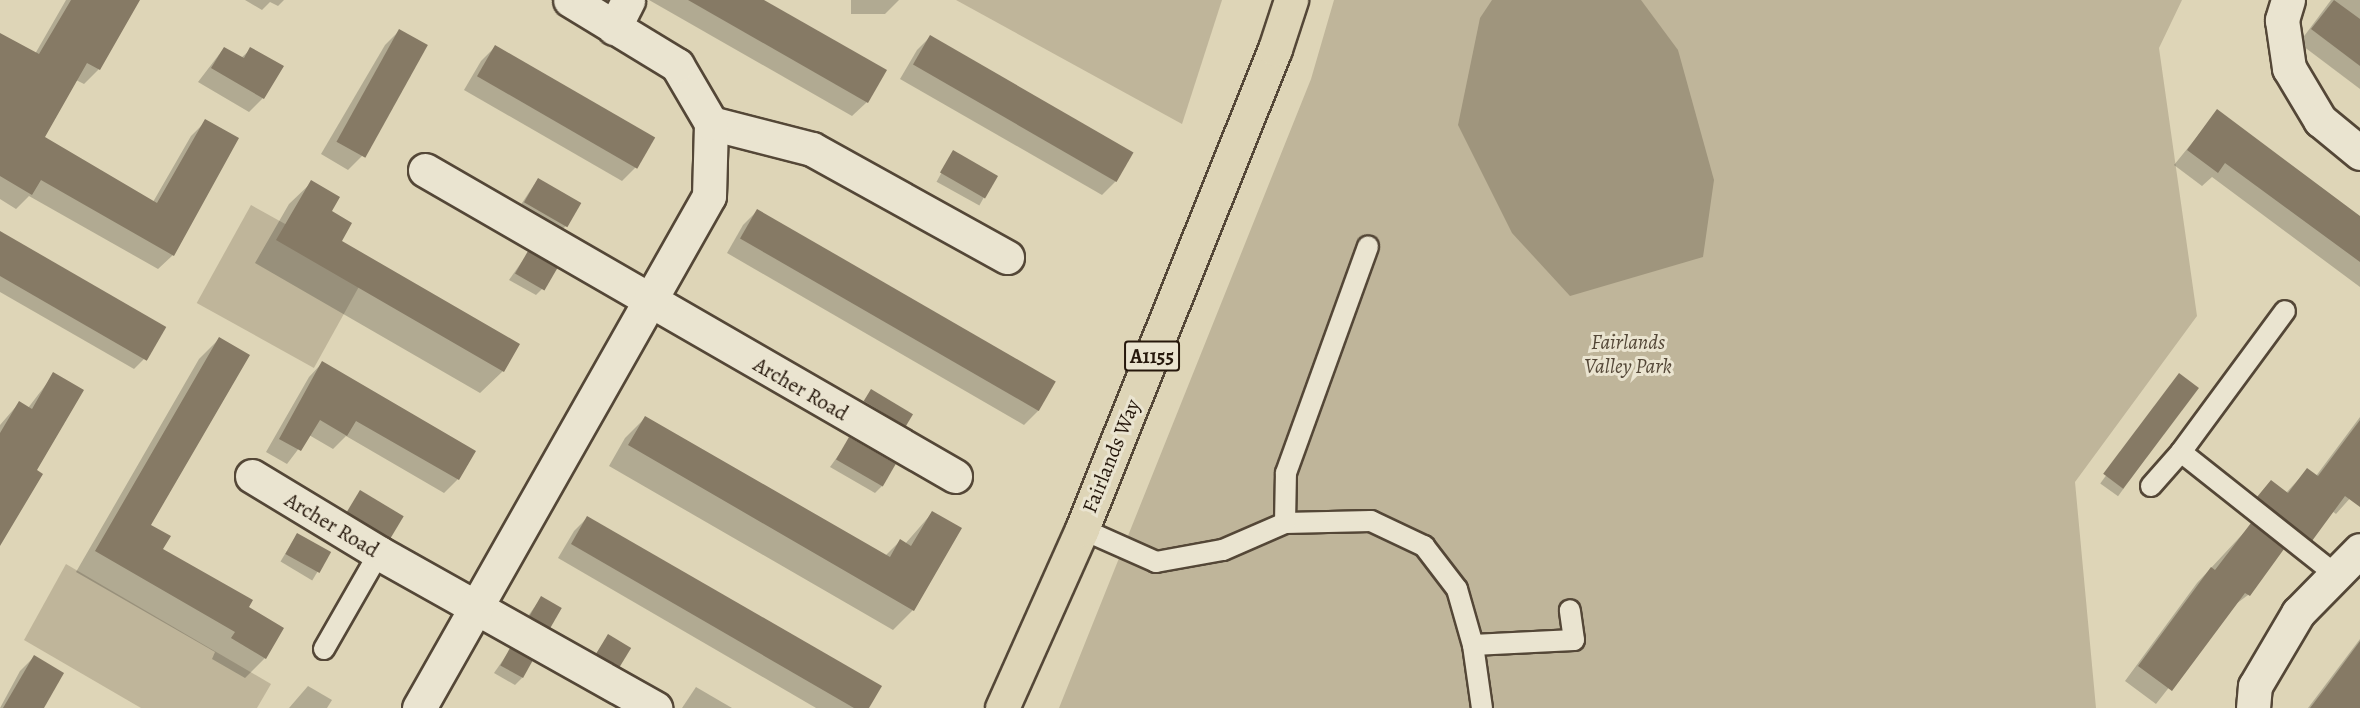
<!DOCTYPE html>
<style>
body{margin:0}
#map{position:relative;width:2360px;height:708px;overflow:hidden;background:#ded5b7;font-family:Alegreya,serif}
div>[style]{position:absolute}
.green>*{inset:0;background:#bfb59a;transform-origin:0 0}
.water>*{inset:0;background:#9f957d}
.shadow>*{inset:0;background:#0003;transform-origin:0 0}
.building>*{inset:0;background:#867a65;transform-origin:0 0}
.roads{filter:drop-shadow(2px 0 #544737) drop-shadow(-2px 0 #544737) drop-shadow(0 2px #544737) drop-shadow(0 -2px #544737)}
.service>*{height:20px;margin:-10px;padding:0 10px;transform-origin:10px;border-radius:10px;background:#eae4d0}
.minor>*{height:33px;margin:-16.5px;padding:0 16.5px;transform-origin:16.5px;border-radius:16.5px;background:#eae4d0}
.primary>*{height:33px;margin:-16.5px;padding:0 16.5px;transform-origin:16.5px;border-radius:16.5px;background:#ded5b7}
span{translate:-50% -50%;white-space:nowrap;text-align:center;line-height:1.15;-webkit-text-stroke:6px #eae4d0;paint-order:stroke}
.shield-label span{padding:2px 4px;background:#eae4d0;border:2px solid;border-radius:4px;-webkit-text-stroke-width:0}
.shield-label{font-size:20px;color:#26180c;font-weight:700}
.park-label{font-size:21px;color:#544737;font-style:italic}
.street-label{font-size:21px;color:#26180c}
</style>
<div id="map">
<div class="green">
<i style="clip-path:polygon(956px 0,1222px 0,1182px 124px)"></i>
<i style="clip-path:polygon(1334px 0,2182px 0,2159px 48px,2197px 316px,2075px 482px,2096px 708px,1059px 708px,1311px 79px)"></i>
<i style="left:251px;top:205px;width:134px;height:112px;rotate:29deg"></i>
<i style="clip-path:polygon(66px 564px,271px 684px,257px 708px,141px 708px,24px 640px)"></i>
</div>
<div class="water">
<i style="clip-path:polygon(1492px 0,1641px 0,1678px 50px,1714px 180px,1703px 257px,1570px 296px,1512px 233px,1458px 125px,1480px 18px)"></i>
</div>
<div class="shadow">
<i style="clip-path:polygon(66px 0,138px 0,99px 69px,84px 84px,76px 80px,43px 138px,153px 202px,191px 136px,206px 121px,173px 255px,158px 269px,29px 196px,16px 209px,0 199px,0 34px,35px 54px)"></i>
<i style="clip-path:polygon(245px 0,284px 0,278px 6px,270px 2px,262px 10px)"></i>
<i style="clip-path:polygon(649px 0,761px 0,867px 102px,852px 116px)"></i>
<i style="clip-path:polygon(851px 0,899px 0,885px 14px,851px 14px)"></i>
<i style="clip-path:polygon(2331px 0,2360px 0,2360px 89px,2299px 43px)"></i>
<i style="clip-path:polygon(399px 31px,362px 156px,348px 170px,321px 154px,385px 45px)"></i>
<i style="clip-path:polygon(931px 36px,1116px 181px,1102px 195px,900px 79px,917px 50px)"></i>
<i style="clip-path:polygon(495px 47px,636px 167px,622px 181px,464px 90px,481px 61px)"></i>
<i style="clip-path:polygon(224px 48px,241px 58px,251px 49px,263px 98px,249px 112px,198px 82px)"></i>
<i style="clip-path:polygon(2218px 111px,2360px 217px,2360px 287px,2212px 177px,2202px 186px,2174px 165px)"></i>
<i style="left:953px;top:152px;width:49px;height:34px;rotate:29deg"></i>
<i style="clip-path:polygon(538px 179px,566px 226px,559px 232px,518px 209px)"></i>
<i style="clip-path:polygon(312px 182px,330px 212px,340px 241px,503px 371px,480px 393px,255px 263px,289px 204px)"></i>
<i style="clip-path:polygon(757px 211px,1054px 383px,1038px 411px,1024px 425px,727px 253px,743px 225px)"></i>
<i style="clip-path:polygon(0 233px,148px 355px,134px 369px,0 292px)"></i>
<i style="clip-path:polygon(528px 253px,543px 288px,536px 295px,509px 280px)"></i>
<i style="clip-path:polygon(219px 339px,149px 526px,161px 550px,247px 608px,265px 658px,245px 678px,212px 659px,215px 652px,76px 572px,199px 359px)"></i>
<i style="clip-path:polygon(322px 363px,458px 479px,444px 493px,346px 436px,333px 449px,309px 435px,287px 464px,266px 452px,309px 377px)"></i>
<i style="clip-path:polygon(54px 374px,35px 471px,0 544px,0 425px,19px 403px,28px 408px)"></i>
<i style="left:2179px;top:375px;width:22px;height:134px;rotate:36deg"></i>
<i style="clip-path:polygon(871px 391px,905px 425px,898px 432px,858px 409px)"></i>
<i style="clip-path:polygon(2360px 417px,2360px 487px,2336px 514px,2332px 511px,2297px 554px,2245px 512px,2271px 482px,2286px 493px,2307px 470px,2316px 476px)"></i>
<i style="clip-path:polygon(645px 418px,885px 556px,900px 541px,905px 544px,932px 513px,913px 610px,893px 630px,609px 466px,625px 438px)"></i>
<i style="clip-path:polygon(850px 439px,882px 486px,875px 493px,830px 467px)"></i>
<i style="left:360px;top:492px;width:49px;height:33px;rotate:31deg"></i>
<i style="clip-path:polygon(588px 517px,867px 708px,816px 708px,558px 558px,574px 531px)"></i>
<i style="clip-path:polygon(2251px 525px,2248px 595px,2232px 607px,2156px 704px,2125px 681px,2197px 583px)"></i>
<i style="left:297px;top:534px;width:37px;height:32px;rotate:31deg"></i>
<i style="clip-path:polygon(541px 598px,550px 627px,543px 634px,523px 623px)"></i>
<i style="clip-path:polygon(608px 636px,619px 666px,612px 673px,591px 661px)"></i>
<i style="clip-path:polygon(2360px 639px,2360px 708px,2308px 708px)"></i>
<i style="clip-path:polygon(510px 650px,522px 678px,515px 685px,494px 673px)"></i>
<i style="clip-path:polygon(34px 657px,42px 708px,0 708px,20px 671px)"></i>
<i style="clip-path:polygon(308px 686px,332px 700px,327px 708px,289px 708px)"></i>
<i style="clip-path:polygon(696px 687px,732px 708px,682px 708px)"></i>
</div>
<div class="building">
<i style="clip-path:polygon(71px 0,140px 0,100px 70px,87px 63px,45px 137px,157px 203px,205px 119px,239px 138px,174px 256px,41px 180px,32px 195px,0 176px,0 33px,39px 54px)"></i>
<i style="clip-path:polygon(688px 0,764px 0,887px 70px,868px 103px)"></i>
<i style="clip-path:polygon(2334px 0,2360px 19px,2360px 66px,2311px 29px)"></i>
<i style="left:399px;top:29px;width:33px;height:129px;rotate:29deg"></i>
<i style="left:930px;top:35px;width:235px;height:34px;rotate:30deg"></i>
<i style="left:495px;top:45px;width:185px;height:36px;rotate:30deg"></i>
<i style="clip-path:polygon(224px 47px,244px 58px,250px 47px,284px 66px,264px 99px,211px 68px)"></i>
<i style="clip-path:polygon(2217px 109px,2360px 216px,2360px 262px,2225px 163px,2218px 173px,2187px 150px)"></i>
<i style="left:953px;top:150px;width:52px;height:26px;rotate:30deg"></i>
<i style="left:538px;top:178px;width:50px;height:28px;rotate:30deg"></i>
<i style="clip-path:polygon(311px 180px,340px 197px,332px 211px,352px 223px,342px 241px,520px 344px,504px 372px,276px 240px)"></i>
<i style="left:757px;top:209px;width:345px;height:34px;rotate:30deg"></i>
<i style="left:0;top:231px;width:192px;height:39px;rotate:30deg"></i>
<i style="left:528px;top:251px;width:34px;height:26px;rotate:30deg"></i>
<i style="clip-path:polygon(219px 337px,250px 355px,151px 525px,171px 536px,163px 549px,253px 600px,249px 607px,284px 628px,266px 659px,231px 638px,235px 632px,95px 551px)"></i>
<i style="clip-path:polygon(322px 361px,476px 451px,459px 480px,356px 421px,347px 436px,320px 420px,301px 451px,279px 439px)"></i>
<i style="clip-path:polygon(53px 372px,84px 390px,37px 470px,43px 474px,0 546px,0 433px,19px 401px,32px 409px)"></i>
<i style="left:2179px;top:373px;width:25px;height:126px;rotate:37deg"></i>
<i style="left:871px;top:389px;width:49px;height:14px;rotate:31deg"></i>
<i style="clip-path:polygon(645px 416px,890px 557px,900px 539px,911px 546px,932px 511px,962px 528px,914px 611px,628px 445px)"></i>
<i style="clip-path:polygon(2360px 420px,2360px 507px,2345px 496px,2312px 541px,2257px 497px,2271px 480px,2288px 493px,2307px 468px,2318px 476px)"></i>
<i style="left:849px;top:437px;width:54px;height:26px;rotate:30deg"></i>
<i style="left:360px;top:490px;width:51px;height:26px;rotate:31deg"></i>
<i style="clip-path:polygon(587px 516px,882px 686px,869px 708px,854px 708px,571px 544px)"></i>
<i style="clip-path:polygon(2251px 523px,2284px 549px,2250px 596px,2245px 593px,2172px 691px,2138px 666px,2211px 567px,2215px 570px)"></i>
<i style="left:297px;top:533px;width:39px;height:24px;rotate:29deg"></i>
<i style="left:541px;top:596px;width:24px;height:23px;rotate:30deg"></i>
<i style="left:608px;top:634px;width:27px;height:23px;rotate:31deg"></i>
<i style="clip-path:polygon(2360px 641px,2360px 708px,2310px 708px,2326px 687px)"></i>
<i style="left:510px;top:648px;width:26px;height:20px;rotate:29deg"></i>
<i style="clip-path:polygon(34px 655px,64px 673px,44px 708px,3px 708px)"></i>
</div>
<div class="roads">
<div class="service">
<i style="left:2181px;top:452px;width:198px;rotate:38.4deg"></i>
<i style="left:2151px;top:486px;width:45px;rotate:-48.6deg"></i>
<i style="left:2181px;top:452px;width:175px;rotate:-53.6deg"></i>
<i style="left:1285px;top:523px;width:86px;rotate:-1.3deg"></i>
<i style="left:1371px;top:521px;width:59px;rotate:25.3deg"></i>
<i style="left:1424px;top:546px;width:54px;rotate:52.5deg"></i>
<i style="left:1457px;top:589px;width:58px;rotate:74.1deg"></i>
<i style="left:1473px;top:645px;width:64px;rotate:81.9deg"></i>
<i style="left:1082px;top:529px;width:81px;rotate:24deg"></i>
<i style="left:1156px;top:562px;width:68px;rotate:-10.2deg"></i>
<i style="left:1223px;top:550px;width:68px;rotate:-23.5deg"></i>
<i style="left:1285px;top:523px;width:50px;rotate:-88.9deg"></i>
<i style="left:1286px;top:473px;width:241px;rotate:-70.1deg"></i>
<i style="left:1473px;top:645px;width:101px;rotate:-2.8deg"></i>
<i style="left:1574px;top:640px;width:30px;rotate:-98deg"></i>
<i style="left:324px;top:649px;width:111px;rotate:-60.2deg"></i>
</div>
<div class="minor">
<i style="left:2288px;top:0;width:21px;rotate:107deg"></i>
<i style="left:2282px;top:20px;width:49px;rotate:81.7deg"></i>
<i style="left:2289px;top:68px;width:61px;rotate:59.2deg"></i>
<i style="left:2320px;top:120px;width:52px;rotate:39.5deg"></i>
<i style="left:614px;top:28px;width:31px;rotate:-63deg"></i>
<i style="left:711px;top:123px;width:104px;rotate:14.4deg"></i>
<i style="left:812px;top:149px;width:223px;rotate:29deg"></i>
<i style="left:425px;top:170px;width:612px;rotate:30deg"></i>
<i style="left:252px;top:476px;width:149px;rotate:31.2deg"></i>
<i style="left:379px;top:553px;width:317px;rotate:29.3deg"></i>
<i style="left:419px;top:708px;width:588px;rotate:-60.47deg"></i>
<i style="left:709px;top:196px;width:73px;rotate:-88.4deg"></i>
<i style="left:711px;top:123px;width:67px;rotate:-120.4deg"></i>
<i style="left:677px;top:65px;width:125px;rotate:-148.7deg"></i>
<i style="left:2253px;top:708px;width:22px;rotate:-85deg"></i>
<i style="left:2255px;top:686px;width:85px;rotate:-59.5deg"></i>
<i style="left:2298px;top:613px;width:88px;rotate:-45.5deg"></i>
</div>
<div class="primary">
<i style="left:1002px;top:708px;width:196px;rotate:-65.9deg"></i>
<i style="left:1082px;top:529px;width:517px;rotate:-68.1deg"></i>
<i style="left:1275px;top:49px;width:52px;rotate:-71.9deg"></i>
</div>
</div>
<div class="shield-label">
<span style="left:1152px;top:356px">A1155</span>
</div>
<div class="park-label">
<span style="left:1628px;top:354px">Fairlands<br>Valley Park</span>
</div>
<div class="street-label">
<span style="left:801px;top:389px;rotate:30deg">Archer Road</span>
<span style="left:1111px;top:456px;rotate:-68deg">Fairlands Way</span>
<span style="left:332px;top:525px;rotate:31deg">Archer Road</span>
</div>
</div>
